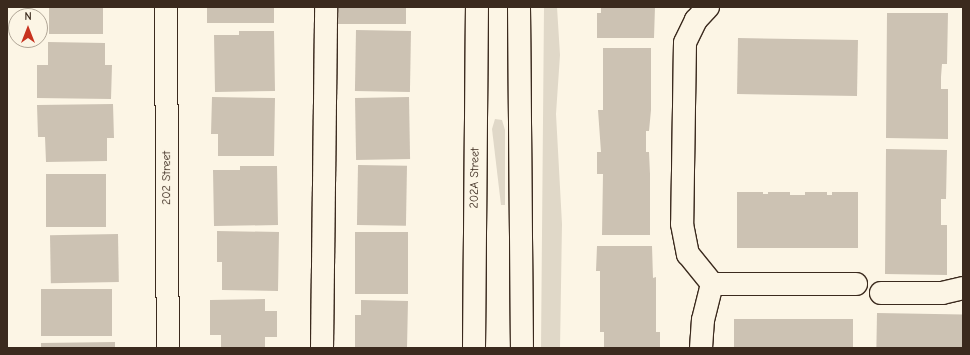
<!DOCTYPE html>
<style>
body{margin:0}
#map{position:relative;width:970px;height:355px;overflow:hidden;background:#fcf5e5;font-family:"Comic Neue",sans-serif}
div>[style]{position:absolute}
.green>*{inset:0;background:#e0d8c8}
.building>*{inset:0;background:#ccc2b3;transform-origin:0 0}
.roads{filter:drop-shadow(1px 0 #3b2a1e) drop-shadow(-1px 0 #3b2a1e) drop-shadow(0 1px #3b2a1e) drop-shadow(0 -1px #3b2a1e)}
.minor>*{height:22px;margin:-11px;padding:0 11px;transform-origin:11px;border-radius:11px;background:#fcf5e5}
.major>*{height:22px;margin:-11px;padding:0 11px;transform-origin:11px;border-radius:11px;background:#fcf5e5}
span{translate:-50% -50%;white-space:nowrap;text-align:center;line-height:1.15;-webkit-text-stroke:3.5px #fcf5e5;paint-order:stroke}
.street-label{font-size:12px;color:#3b2a1e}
.frame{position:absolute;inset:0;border:8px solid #3b2a1e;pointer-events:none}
.north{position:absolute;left:8px;top:8px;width:40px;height:40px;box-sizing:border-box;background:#fcf5e5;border:1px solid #afa495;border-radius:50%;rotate:0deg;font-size:11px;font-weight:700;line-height:16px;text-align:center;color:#3b2a1e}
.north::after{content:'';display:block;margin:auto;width:14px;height:18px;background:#c8321e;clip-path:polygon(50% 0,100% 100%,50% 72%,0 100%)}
</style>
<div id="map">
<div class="green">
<i style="clip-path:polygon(544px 7px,557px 7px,560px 55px,556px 114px,562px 224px,560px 348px,541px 348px)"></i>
<i style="clip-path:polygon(495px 119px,502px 120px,505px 130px,505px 205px,501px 205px,492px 129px)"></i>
</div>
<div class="building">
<i style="left:49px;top:7px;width:54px;height:27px"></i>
<i style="left:207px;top:7px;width:67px;height:16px"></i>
<i style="left:336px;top:7px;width:70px;height:17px"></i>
<i style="clip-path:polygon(601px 7px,655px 7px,654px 38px,597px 38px,597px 13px,601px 13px)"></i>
<i style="clip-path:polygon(887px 13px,948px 13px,947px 64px,942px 64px,941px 77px,941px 89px,948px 89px,948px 139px,886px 138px)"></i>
<i style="left:356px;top:30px;width:55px;height:61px;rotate:1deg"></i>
<i style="clip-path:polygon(239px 31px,274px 31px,275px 91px,215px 92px,214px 35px,239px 35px)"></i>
<i style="left:738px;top:38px;width:120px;height:56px;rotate:1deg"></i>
<i style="clip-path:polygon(48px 42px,105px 43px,105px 65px,112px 65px,111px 99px,37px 98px,37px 65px,48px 65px)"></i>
<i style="clip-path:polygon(603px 48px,651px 48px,651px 110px,649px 131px,646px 131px,646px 152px,649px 152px,650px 174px,650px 235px,602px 235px,603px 174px,597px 174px,597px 152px,601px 152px,598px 110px,603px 110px)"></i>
<i style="clip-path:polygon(212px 97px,275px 98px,274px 156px,218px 156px,218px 134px,211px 134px)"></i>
<i style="left:409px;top:97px;width:62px;height:54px;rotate:89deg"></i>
<i style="clip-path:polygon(113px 104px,114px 138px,107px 138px,107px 161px,46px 162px,45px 137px,38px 137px,37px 105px)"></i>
<i style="clip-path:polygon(886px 149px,947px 150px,946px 199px,941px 199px,941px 225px,947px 225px,947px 275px,885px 274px)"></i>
<i style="left:358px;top:165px;width:49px;height:60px;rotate:1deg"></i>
<i style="clip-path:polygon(240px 166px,277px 166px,278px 225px,214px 226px,213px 170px,240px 170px)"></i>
<i style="left:106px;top:174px;width:53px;height:60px;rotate:90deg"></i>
<i style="clip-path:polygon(737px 192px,763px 192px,763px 194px,768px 194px,768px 192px,790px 192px,790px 195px,805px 195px,805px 192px,827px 192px,827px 195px,832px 195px,832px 192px,858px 192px,858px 248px,737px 248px)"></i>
<i style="clip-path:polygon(217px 231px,279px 232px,278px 291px,222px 290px,222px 262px,217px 262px)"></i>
<i style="left:355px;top:232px;width:53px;height:62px"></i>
<i style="left:118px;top:234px;width:48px;height:68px;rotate:89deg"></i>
<i style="clip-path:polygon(597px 246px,652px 246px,653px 278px,656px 277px,656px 332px,660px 332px,660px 348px,604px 348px,604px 332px,600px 332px,600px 271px,596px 271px)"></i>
<i style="left:112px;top:289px;width:47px;height:71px;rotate:90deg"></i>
<i style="clip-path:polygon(265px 299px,265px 311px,277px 311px,277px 337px,265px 337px,265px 348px,221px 348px,221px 335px,210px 335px,210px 300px)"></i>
<i style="clip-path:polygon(361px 300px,408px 301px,407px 348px,355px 348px,355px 315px,361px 315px)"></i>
<i style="left:877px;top:313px;width:86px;height:35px;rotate:1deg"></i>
<i style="left:734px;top:319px;width:119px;height:29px"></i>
<i style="clip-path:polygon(115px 342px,115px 348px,41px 348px,41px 343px)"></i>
</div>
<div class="roads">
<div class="minor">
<i style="left:166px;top:7px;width:341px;rotate:89.7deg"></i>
<i style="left:708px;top:7px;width:18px;rotate:133deg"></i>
<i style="left:696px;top:20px;width:25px;rotate:116deg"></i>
<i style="left:685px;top:43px;width:181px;rotate:90.9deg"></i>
<i style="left:682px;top:224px;width:31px;rotate:79deg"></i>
<i style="left:688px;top:254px;width:38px;rotate:51deg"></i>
<i style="left:881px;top:293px;width:61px"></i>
<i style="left:942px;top:293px;width:22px;rotate:-13deg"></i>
<i style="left:322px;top:348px;width:341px;rotate:-89.3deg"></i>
<i style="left:701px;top:348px;width:28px;rotate:-86deg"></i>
<i style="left:703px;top:320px;width:37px;rotate:-76deg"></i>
<i style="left:712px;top:284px;width:144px"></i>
</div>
<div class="major">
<i style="left:519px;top:7px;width:341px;rotate:89.5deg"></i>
<i style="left:474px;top:348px;width:341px;rotate:-89.5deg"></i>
</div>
</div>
<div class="street-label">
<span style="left:167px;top:178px;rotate:-90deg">202 Street</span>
<span style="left:475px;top:178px;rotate:-89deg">202A Street</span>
</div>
<div class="frame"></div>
<div class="north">N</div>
</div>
